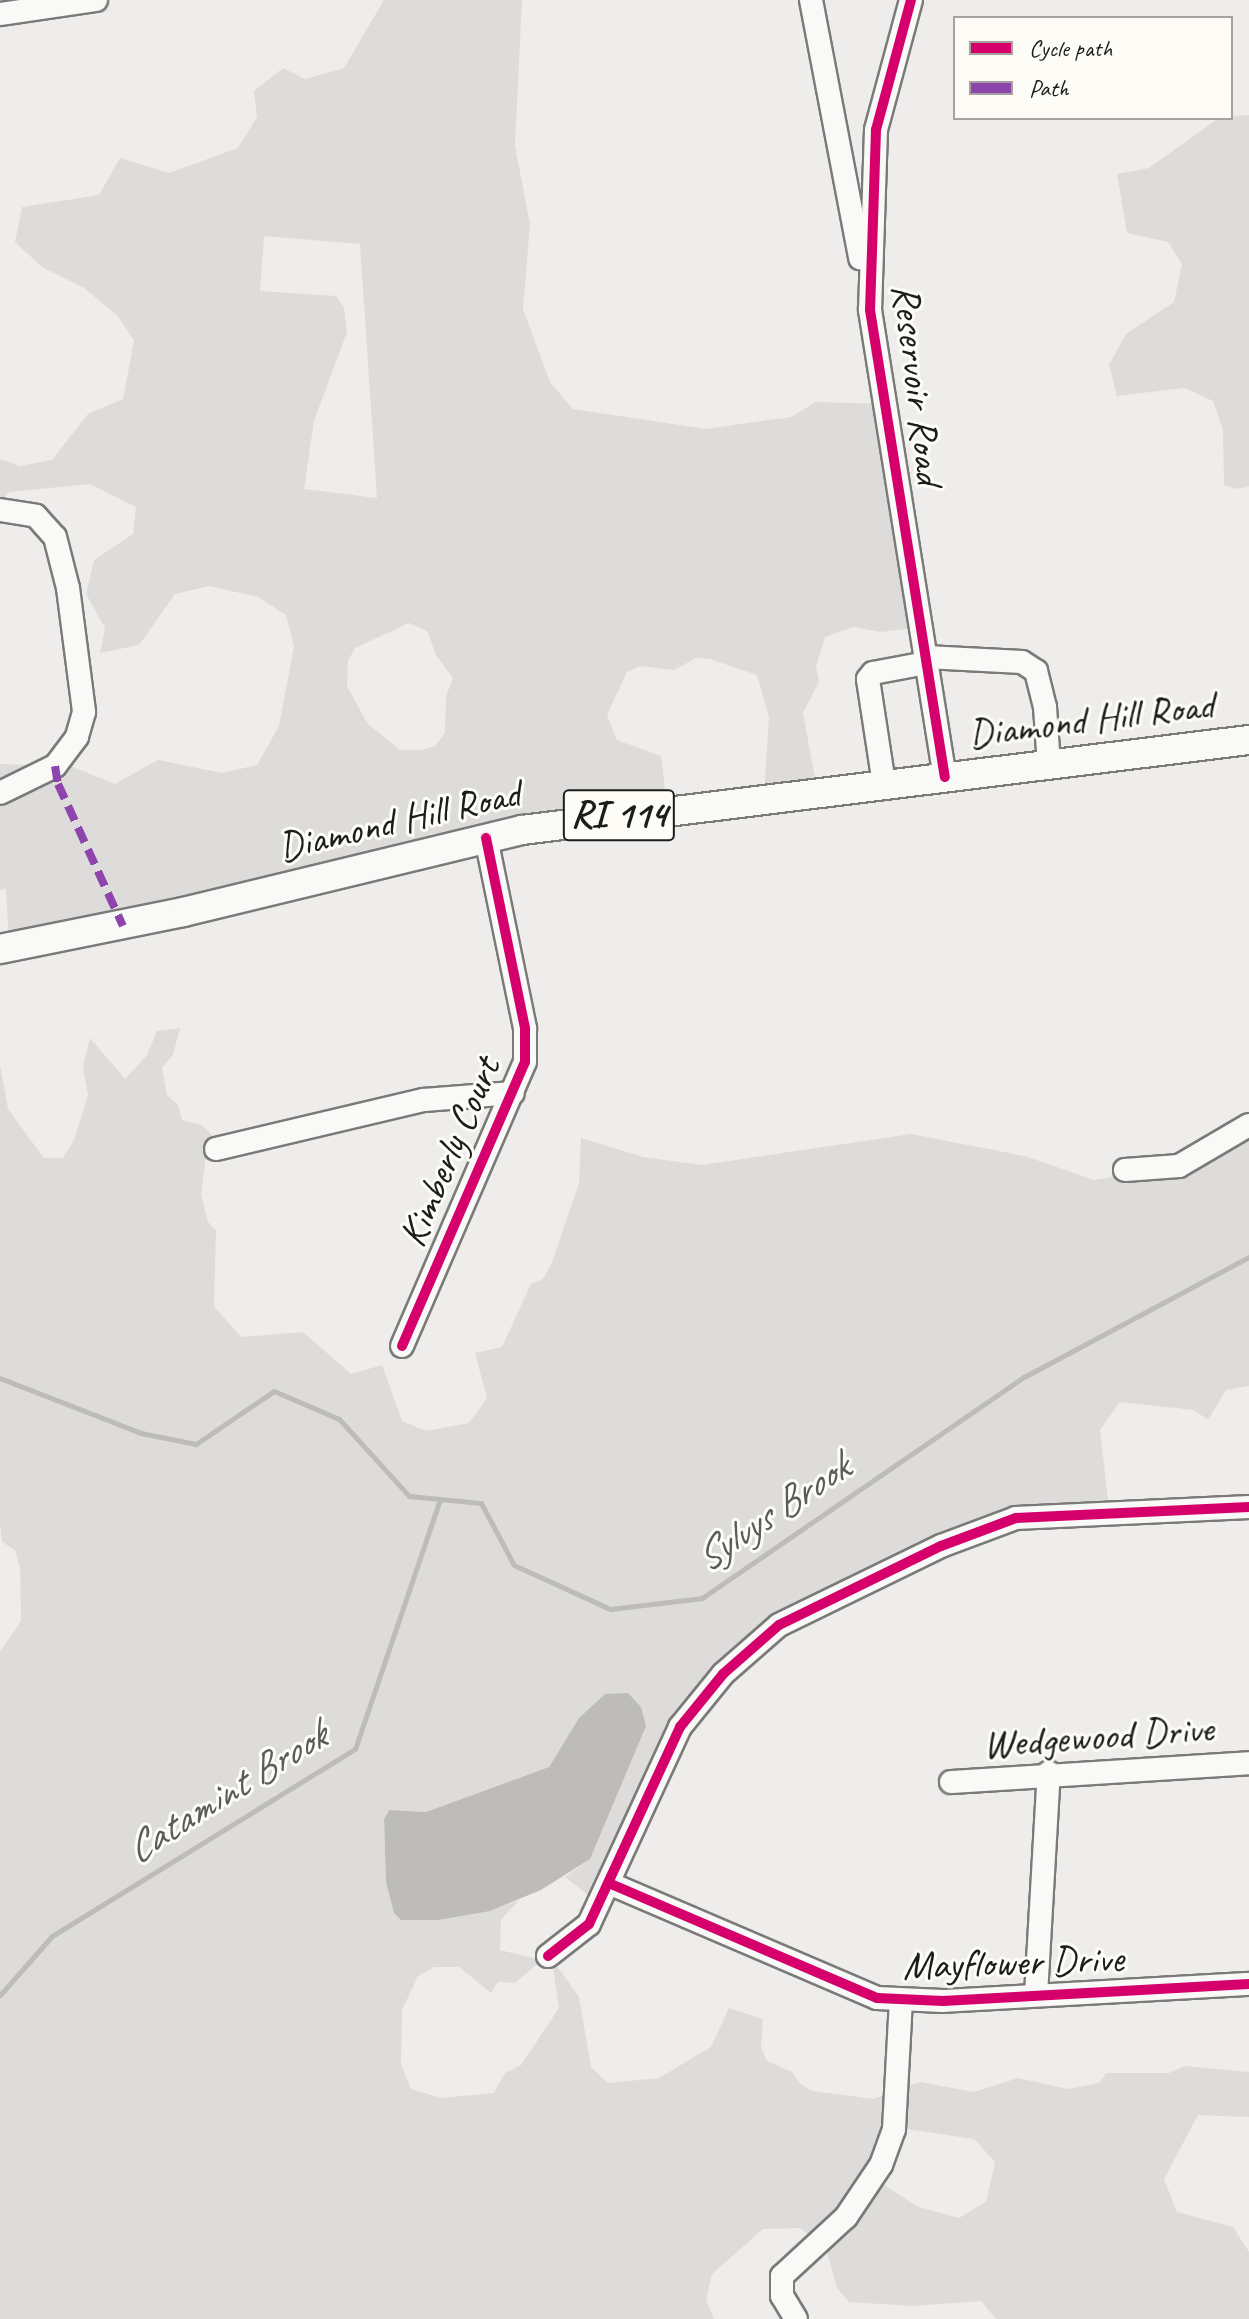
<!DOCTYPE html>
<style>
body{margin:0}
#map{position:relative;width:1249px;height:2319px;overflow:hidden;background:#efedeb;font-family:Caveat,sans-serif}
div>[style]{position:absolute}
.green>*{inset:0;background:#dedcda}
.water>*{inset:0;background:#bdbcb9}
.stream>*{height:5px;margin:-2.5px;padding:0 2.5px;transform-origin:2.5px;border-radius:2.5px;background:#bdbcb9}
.roads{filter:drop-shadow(2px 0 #7b7a79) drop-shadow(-2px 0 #7b7a79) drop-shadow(0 2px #7b7a79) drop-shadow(0 -2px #7b7a79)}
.minor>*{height:22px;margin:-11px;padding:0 11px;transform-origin:11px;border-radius:11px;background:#f9f9f7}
.major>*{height:28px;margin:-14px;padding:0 14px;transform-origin:14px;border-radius:14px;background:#f9f9f7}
.quiet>*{height:8px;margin-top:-4px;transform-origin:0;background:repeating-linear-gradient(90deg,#8e44ad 0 16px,transparent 0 24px)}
.cycleway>*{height:10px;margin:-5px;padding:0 5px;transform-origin:5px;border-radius:5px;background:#d6006c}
span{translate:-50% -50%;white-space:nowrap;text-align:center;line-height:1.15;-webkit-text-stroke:6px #fdfcf7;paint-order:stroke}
.shield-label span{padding:2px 6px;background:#fdfcf7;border:2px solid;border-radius:6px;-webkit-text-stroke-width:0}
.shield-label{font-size:38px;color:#1c1c1c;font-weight:700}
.street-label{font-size:40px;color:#1c1c1c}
.water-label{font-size:42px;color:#5b5b59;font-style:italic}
.legend{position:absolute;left:953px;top:16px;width:280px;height:104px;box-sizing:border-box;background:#fdfcf7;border:2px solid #a3a29f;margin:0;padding:10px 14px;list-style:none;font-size:24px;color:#1c1c1c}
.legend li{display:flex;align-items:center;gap:16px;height:40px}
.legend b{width:40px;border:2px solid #a3a29f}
</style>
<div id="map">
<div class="green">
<i style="clip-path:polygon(evenodd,384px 0,522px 0,515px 146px,530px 224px,523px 309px,550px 382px,573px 409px,706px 429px,791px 417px,816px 402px,889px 404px,922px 627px,881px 632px,853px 627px,825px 637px,816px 666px,819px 682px,803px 713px,817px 790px,764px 795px,769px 717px,757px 675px,710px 659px,696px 658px,674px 670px,640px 666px,627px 672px,607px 715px,617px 740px,661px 756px,667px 807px,618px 816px,579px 800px,566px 822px,449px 846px,431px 833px,419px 853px,9px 947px,6px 888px,0 890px,0 764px,71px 766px,115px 784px,158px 760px,222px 773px,257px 765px,279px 726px,294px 646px,286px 615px,258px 597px,209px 586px,175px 594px,139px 645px,100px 653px,105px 628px,86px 594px,94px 560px,133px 534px,136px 507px,90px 484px,9px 492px,0 503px,0 459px,20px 466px,52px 460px,88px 414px,123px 399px,134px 341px,118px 316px,84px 288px,42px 267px,15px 242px,22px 207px,99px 195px,120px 158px,169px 173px,238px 148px,257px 117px,254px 91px,283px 68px,305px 79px,344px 68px,384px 0,264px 236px,360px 244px,377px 498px,304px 489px,314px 421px,347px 332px,344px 307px,336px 296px,260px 291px,264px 236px,384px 0,409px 623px,427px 631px,436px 655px,453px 678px,446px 696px,445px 733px,435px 746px,422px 750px,400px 750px,367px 723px,347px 686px,348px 661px,355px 648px,409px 623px)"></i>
<i style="clip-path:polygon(1249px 115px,1249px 486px,1237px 489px,1224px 485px,1223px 430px,1213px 401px,1184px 388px,1117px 396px,1109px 365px,1126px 334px,1174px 302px,1182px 264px,1168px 242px,1127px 233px,1117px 174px,1149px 168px,1219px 118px)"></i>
<i style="clip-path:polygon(evenodd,180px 1028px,173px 1055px,162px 1068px,167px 1095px,178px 1105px,182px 1120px,202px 1125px,221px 1145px,206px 1156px,201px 1195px,208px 1222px,216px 1230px,214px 1306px,241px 1337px,303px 1332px,351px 1374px,382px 1365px,402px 1421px,426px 1431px,469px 1423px,487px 1398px,475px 1353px,502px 1347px,531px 1284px,543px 1279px,552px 1262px,579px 1183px,581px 1138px,643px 1157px,702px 1165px,911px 1134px,1025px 1156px,1094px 1180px,1156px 1170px,1249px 1123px,1249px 1386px,1226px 1390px,1208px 1420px,1194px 1410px,1120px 1402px,1100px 1430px,1109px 1508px,1012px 1518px,834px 1596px,704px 1695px,603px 1907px,565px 1877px,590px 1859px,609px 1809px,605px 1695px,579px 1718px,549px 1767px,426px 1812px,389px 1810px,384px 1819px,386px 1882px,490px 1911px,519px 1900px,501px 1920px,500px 1950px,542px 1960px,515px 1983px,498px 1982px,491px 1993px,459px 1967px,434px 1967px,418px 1976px,402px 2010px,401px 2064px,411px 2089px,441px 2098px,494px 2093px,505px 2073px,521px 2065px,559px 2008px,552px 1959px,579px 1997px,591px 2067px,608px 2083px,659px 2078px,711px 2047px,729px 2008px,763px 2019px,761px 2047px,767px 2061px,792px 2072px,800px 2084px,813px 2091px,873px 2099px,920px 2082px,974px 2092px,1018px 2078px,1068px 2089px,1099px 2083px,1106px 2073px,1169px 2073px,1185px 2066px,1249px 2072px,1249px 2117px,1198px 2115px,1164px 2179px,1177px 2212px,1233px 2227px,1249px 2252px,1249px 2319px,996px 2319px,981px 2301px,912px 2306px,849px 2302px,837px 2288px,826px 2248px,800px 2228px,763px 2229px,712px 2274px,706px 2300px,714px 2319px,0 2319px,0 1652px,21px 1621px,20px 1568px,15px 1550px,2px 1542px,0 1523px,0 1064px,8px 1109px,44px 1158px,63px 1158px,74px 1140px,88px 1095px,83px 1067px,90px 1038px,125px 1079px,147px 1055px,157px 1031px,180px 1028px,900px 2128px,974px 2139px,995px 2162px,986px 2202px,959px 2218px,918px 2207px,872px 2177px,874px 2142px,900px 2128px)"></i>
</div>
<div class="water">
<i style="clip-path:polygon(628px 1693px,641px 1707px,646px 1726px,590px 1859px,541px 1890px,490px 1911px,438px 1920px,401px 1920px,394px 1913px,386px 1882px,384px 1819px,389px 1810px,426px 1812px,549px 1767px,579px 1718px,605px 1694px)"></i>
</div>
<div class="stream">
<i style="left:0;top:1378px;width:151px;rotate:21.3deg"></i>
<i style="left:141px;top:1433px;width:56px;rotate:11.3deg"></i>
<i style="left:196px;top:1444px;width:94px;rotate:-34.2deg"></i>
<i style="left:274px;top:1391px;width:71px;rotate:23.3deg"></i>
<i style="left:339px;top:1419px;width:104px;rotate:47.7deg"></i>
<i style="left:409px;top:1496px;width:72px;rotate:5.6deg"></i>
<i style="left:481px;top:1503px;width:70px;rotate:62deg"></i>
<i style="left:514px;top:1565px;width:106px;rotate:24.6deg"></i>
<i style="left:610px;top:1609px;width:93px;rotate:-6.8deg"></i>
<i style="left:702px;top:1598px;width:391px;rotate:-34.5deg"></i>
<i style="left:1024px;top:1377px;width:255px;rotate:-28.1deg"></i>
<i style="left:0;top:1995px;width:79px;rotate:-48.6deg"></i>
<i style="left:52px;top:1936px;width:356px;rotate:-31.7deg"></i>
<i style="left:355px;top:1749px;width:264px;rotate:-71.2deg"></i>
</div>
<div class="roads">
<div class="minor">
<i style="left:811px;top:0;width:263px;rotate:79.2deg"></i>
<i style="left:911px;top:0;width:135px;rotate:105.1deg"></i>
<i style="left:876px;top:130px;width:180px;rotate:91.9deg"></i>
<i style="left:870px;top:310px;width:473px;rotate:80.9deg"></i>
<i style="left:0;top:14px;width:97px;rotate:-8.3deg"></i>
<i style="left:0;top:510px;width:36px;rotate:9deg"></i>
<i style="left:36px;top:516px;width:28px;rotate:48deg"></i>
<i style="left:55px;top:537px;width:53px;rotate:75.7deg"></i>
<i style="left:68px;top:588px;width:125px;rotate:82.6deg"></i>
<i style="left:84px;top:712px;width:26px;rotate:106deg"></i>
<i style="left:77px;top:737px;width:36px;rotate:127deg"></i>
<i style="left:55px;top:766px;width:61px;rotate:153.9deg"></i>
<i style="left:926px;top:657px;width:96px;rotate:3deg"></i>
<i style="left:1022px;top:662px;width:17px;rotate:33deg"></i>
<i style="left:1036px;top:671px;width:37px;rotate:76deg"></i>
<i style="left:1045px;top:707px;width:59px;rotate:86.1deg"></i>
<i style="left:884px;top:784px;width:106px;rotate:-98.7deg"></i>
<i style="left:868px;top:679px;width:8px;rotate:-50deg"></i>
<i style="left:873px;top:673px;width:54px;rotate:-10.7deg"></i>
<i style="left:216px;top:1149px;width:214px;rotate:-13.3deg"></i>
<i style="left:424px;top:1100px;width:89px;rotate:-4.5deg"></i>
<i style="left:1125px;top:1170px;width:54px;rotate:-4.2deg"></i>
<i style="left:1179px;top:1166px;width:81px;rotate:-30.4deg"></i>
<i style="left:402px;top:1346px;width:309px;rotate:-66.6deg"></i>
<i style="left:525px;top:1062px;width:34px;rotate:-90deg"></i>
<i style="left:525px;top:1028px;width:194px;rotate:-101.6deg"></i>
<i style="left:951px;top:1782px;width:299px;rotate:-3.6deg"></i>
<i style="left:611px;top:1884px;width:289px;rotate:23.2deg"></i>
<i style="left:877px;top:1998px;width:66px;rotate:2.6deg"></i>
<i style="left:943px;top:2001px;width:306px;rotate:-3.2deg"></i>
<i style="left:548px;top:1956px;width:52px;rotate:-38deg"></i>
<i style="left:589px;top:1924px;width:217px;rotate:-65.2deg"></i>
<i style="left:680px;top:1727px;width:68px;rotate:-50.9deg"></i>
<i style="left:723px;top:1674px;width:74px;rotate:-41.2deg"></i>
<i style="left:779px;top:1625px;width:180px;rotate:-26deg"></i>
<i style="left:941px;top:1546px;width:80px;rotate:-20.5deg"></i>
<i style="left:1016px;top:1518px;width:233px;rotate:-2.7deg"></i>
<i style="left:1036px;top:1995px;width:223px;rotate:-86.7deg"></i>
<i style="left:796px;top:2319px;width:27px;rotate:-121deg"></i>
<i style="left:782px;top:2296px;width:20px;rotate:-90deg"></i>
<i style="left:782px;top:2276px;width:87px;rotate:-42.7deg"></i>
<i style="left:846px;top:2217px;width:63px;rotate:-56.1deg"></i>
<i style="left:881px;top:2165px;width:38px;rotate:-70deg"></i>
<i style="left:894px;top:2129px;width:128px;rotate:-86.9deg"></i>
</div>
<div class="major">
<i style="left:0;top:949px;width:187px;rotate:-11.4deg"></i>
<i style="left:183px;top:912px;width:349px;rotate:-13.6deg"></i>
<i style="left:522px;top:830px;width:733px;rotate:-7.06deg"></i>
</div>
</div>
<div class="quiet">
<i style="left:55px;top:766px;width:18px;rotate:81deg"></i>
<i style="left:58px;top:784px;width:156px;rotate:65.4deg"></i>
</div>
<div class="cycleway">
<i style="left:911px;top:0;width:135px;rotate:105.1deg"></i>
<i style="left:876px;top:130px;width:180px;rotate:91.9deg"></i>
<i style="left:870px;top:310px;width:473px;rotate:80.9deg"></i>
<i style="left:402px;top:1346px;width:309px;rotate:-66.6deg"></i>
<i style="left:525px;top:1062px;width:34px;rotate:-90deg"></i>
<i style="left:525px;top:1028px;width:194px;rotate:-101.6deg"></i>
<i style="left:611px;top:1884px;width:289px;rotate:23.2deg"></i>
<i style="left:877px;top:1998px;width:66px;rotate:2.6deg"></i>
<i style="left:943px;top:2001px;width:306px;rotate:-3.2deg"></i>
<i style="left:548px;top:1956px;width:52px;rotate:-38deg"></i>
<i style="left:589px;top:1924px;width:217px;rotate:-65.2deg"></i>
<i style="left:680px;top:1727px;width:68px;rotate:-50.9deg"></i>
<i style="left:723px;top:1674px;width:74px;rotate:-41.2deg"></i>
<i style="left:779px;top:1625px;width:180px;rotate:-26deg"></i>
<i style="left:941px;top:1546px;width:80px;rotate:-20.5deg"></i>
<i style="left:1016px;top:1518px;width:233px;rotate:-2.7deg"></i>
</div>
<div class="shield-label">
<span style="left:619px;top:815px">RI 114</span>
</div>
<div class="street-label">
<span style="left:918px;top:384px;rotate:83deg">Reservoir Road</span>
<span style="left:1091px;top:719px;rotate:-7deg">Diamond Hill Road</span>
<span style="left:399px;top:820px;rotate:-13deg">Diamond Hill Road</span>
<span style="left:449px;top:1152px;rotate:-67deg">Kimberly Court</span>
<span style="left:1098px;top:1736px;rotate:-4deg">Wedgewood Drive</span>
<span style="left:1013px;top:1962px;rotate:-2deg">Mayflower Drive</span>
</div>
<div class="water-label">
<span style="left:772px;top:1513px;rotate:-34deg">Sylvys Brook</span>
<span style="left:226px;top:1793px;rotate:-32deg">Catamint Brook</span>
</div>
<ul class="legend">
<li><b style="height:10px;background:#d6006c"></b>Cycle path</li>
<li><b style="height:10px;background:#8e44ad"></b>Path</li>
</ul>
</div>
